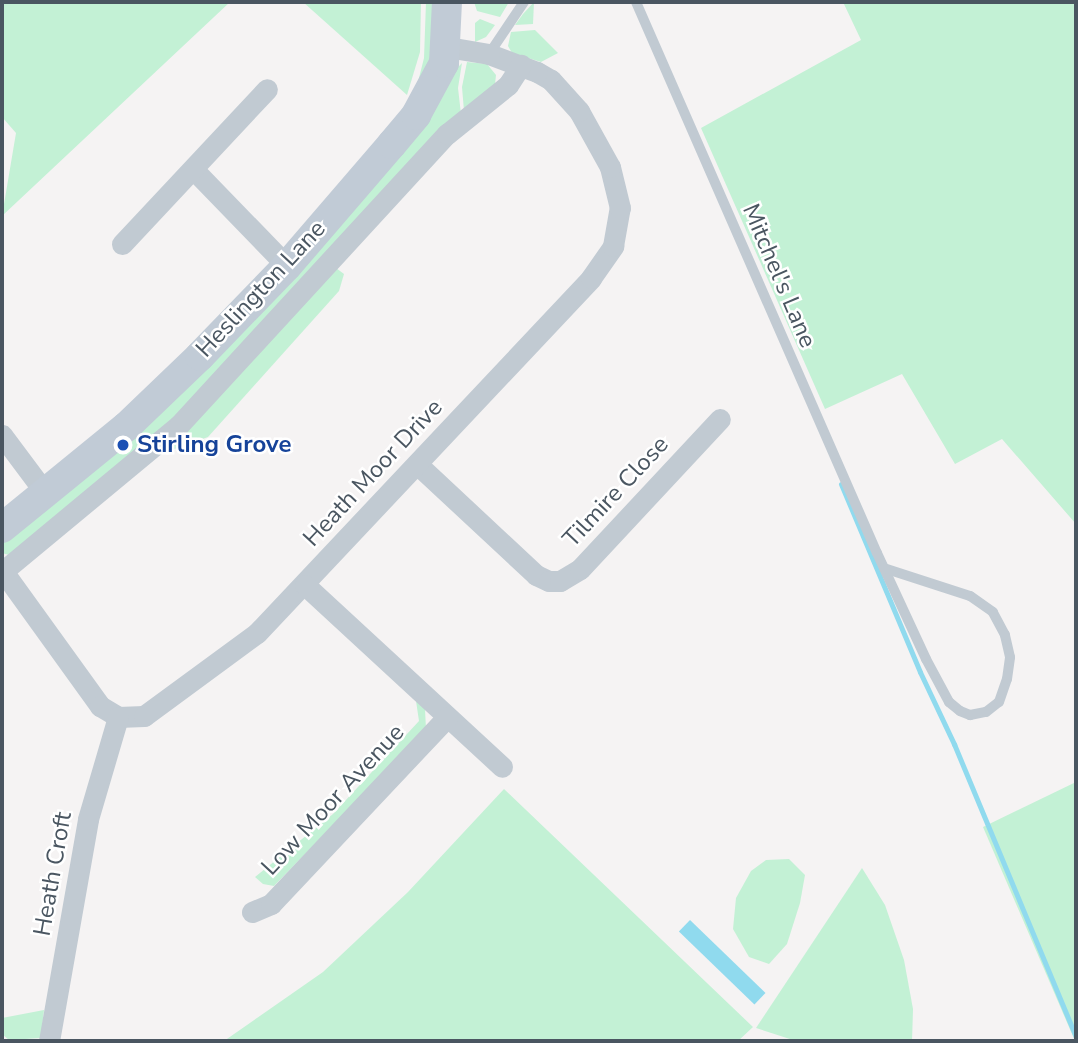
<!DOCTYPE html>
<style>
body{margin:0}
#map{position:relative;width:1078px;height:1043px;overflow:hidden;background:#f5f3f3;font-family:"Nunito Sans",sans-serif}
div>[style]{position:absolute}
.green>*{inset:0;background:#c3f1d5}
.water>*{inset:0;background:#90daee;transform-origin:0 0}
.stream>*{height:5px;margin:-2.5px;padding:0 2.5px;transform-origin:2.5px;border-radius:2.5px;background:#90daee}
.lane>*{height:10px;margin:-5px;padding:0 5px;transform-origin:5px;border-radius:5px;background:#c1cad2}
.street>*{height:21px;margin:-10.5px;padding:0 10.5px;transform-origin:10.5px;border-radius:10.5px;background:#c1cad2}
.secondary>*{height:30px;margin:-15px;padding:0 15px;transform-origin:15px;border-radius:15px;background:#c1cbd6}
.dots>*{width:19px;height:19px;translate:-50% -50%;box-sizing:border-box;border:4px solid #fff;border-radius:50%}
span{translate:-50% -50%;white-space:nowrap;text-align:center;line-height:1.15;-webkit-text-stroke:5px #fff;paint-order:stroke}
.street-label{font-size:24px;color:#4a5661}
.transit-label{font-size:24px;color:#164399;font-weight:700}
.left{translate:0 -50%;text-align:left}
.frame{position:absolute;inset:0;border:4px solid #4a5661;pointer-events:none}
</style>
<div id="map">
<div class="green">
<i style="clip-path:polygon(2px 2px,230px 2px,2px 216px,16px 133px,2px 117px)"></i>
<i style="clip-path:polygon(303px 2px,421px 2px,420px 52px,407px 95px)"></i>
<i style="clip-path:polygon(426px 2px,433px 2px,430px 61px,417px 86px,424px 58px)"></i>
<i style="clip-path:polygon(474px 2px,509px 2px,500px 17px,477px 11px)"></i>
<i style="clip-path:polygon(534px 2px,533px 24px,515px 25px,523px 14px)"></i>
<i style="clip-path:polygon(843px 2px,1076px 2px,1076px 524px,1002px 439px,955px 464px,902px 374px,825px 409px,701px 128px,861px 40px)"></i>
<i style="clip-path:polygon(480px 19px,495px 25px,486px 37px,475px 42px,475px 23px)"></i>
<i style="clip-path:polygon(535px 30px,558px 53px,541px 62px,512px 53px,508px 46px,511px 32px)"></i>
<i style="clip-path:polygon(467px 62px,487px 64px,496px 75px,495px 84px,464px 111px,462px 87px)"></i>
<i style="clip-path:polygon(462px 63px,458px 88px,461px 114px,182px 414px,9px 555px,2px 553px,3px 541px)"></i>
<i style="clip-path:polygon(336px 268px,344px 274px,339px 291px,208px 437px,160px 454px)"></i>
<i style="clip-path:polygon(416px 701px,425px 709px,426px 729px,274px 886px,263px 884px,255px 877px,333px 814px,419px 721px)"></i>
<i style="clip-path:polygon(1076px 782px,1076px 1041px,1075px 1041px,983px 827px)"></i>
<i style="clip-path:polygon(504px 789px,753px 1027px,738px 1041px,224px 1041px,323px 972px,408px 892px)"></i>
<i style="clip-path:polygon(789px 859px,805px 875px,800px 903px,787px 944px,769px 964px,749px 957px,733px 929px,736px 898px,751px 871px,766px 860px)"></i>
<i style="clip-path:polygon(862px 868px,885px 905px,904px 960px,913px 1009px,912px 1041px,796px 1041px,756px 1028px)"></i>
<i style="clip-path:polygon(44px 1010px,41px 1038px,9px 1040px,2px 1034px,2px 1018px)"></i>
</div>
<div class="water">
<i style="left:690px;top:920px;width:105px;height:16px;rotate:44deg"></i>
</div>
<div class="stream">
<i style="left:841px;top:484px;width:204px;rotate:67.2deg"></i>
<i style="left:920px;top:672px;width:80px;rotate:64.7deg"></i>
<i style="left:954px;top:744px;width:317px;rotate:67.4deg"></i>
</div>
<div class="lane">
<i style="left:636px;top:2px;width:601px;rotate:66.38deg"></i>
<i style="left:877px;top:553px;width:117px;rotate:65.2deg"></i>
<i style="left:926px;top:659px;width:49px;rotate:61.9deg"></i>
<i style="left:949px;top:702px;width:14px;rotate:39deg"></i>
<i style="left:960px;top:711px;width:11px;rotate:22deg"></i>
<i style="left:970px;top:715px;width:16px;rotate:-11deg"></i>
<i style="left:986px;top:712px;width:16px;rotate:-38deg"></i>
<i style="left:999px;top:702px;width:24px;rotate:-71deg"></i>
<i style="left:1007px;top:679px;width:22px;rotate:-82deg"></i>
<i style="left:1010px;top:657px;width:23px;rotate:-103deg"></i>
<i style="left:1005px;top:635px;width:26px;rotate:-118deg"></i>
<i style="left:993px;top:612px;width:28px;rotate:-145deg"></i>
<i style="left:970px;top:596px;width:90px;rotate:-162deg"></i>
<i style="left:489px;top:54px;width:63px;rotate:-56.1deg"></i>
</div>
<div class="street">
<i style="left:194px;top:170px;width:134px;rotate:45.9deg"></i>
<i style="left:122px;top:244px;width:212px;rotate:-46.9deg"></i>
<i style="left:2px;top:435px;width:74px;rotate:53.3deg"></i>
<i style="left:417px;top:464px;width:163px;rotate:43deg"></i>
<i style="left:536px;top:575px;width:14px;rotate:25deg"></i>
<i style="left:549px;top:581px;width:11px"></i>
<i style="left:560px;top:581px;width:23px;rotate:-31deg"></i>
<i style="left:580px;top:569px;width:205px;rotate:-47deg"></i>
<i style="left:2px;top:570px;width:168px;rotate:54.2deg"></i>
<i style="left:100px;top:706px;width:21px;rotate:31deg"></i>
<i style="left:118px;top:717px;width:26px;rotate:-2deg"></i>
<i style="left:144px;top:716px;width:140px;rotate:-36.3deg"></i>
<i style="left:257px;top:633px;width:487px;rotate:-46.7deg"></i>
<i style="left:591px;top:278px;width:39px;rotate:-55deg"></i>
<i style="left:613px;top:246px;width:39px;rotate:-80deg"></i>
<i style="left:620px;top:208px;width:42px;rotate:-103.7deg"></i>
<i style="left:610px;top:167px;width:64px;rotate:-119deg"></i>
<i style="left:579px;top:111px;width:42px;rotate:-132.1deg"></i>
<i style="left:551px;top:80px;width:16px;rotate:-150deg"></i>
<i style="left:537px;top:72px;width:51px;rotate:-159.4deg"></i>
<i style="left:489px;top:54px;width:43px;rotate:-170.5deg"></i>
<i style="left:2px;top:572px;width:230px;rotate:-39.7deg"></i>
<i style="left:179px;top:425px;width:396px;rotate:-47.4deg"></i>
<i style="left:447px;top:134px;width:78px;rotate:-38.8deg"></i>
<i style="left:508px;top:85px;width:24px;rotate:-57deg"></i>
<i style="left:305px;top:585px;width:268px;rotate:42.7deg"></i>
<i style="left:252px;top:912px;width:21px;rotate:-23deg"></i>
<i style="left:271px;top:904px;width:257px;rotate:-46.7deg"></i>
<i style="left:49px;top:1041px;width:225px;rotate:-80deg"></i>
<i style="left:88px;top:819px;width:106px;rotate:-73.6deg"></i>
</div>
<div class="secondary">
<i style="left:2px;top:528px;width:160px;rotate:-39.2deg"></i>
<i style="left:126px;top:427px;width:103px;rotate:-43.8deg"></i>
<i style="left:200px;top:356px;width:125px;rotate:-46deg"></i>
<i style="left:287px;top:266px;width:161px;rotate:-49.3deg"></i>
<i style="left:392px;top:144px;width:38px;rotate:-50deg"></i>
<i style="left:416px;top:115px;width:59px;rotate:-61.7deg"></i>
<i style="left:444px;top:63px;width:61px;rotate:-87.2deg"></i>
</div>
<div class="dots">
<i style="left:123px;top:445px;background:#1a4fb4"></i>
</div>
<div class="street-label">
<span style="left:779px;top:276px;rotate:67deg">Mitchel's Lane</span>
<span style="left:261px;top:289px;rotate:-47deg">Heslington Lane</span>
<span style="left:373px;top:473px;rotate:-47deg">Heath Moor Drive</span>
<span style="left:616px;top:492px;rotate:-47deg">Tilmire Close</span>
<span style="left:333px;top:800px;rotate:-47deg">Low Moor Avenue</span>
<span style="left:53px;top:874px;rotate:-80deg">Heath Croft</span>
</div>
<div class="transit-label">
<span class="left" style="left:137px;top:445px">Stirling Grove</span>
</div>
<div class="frame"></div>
</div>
